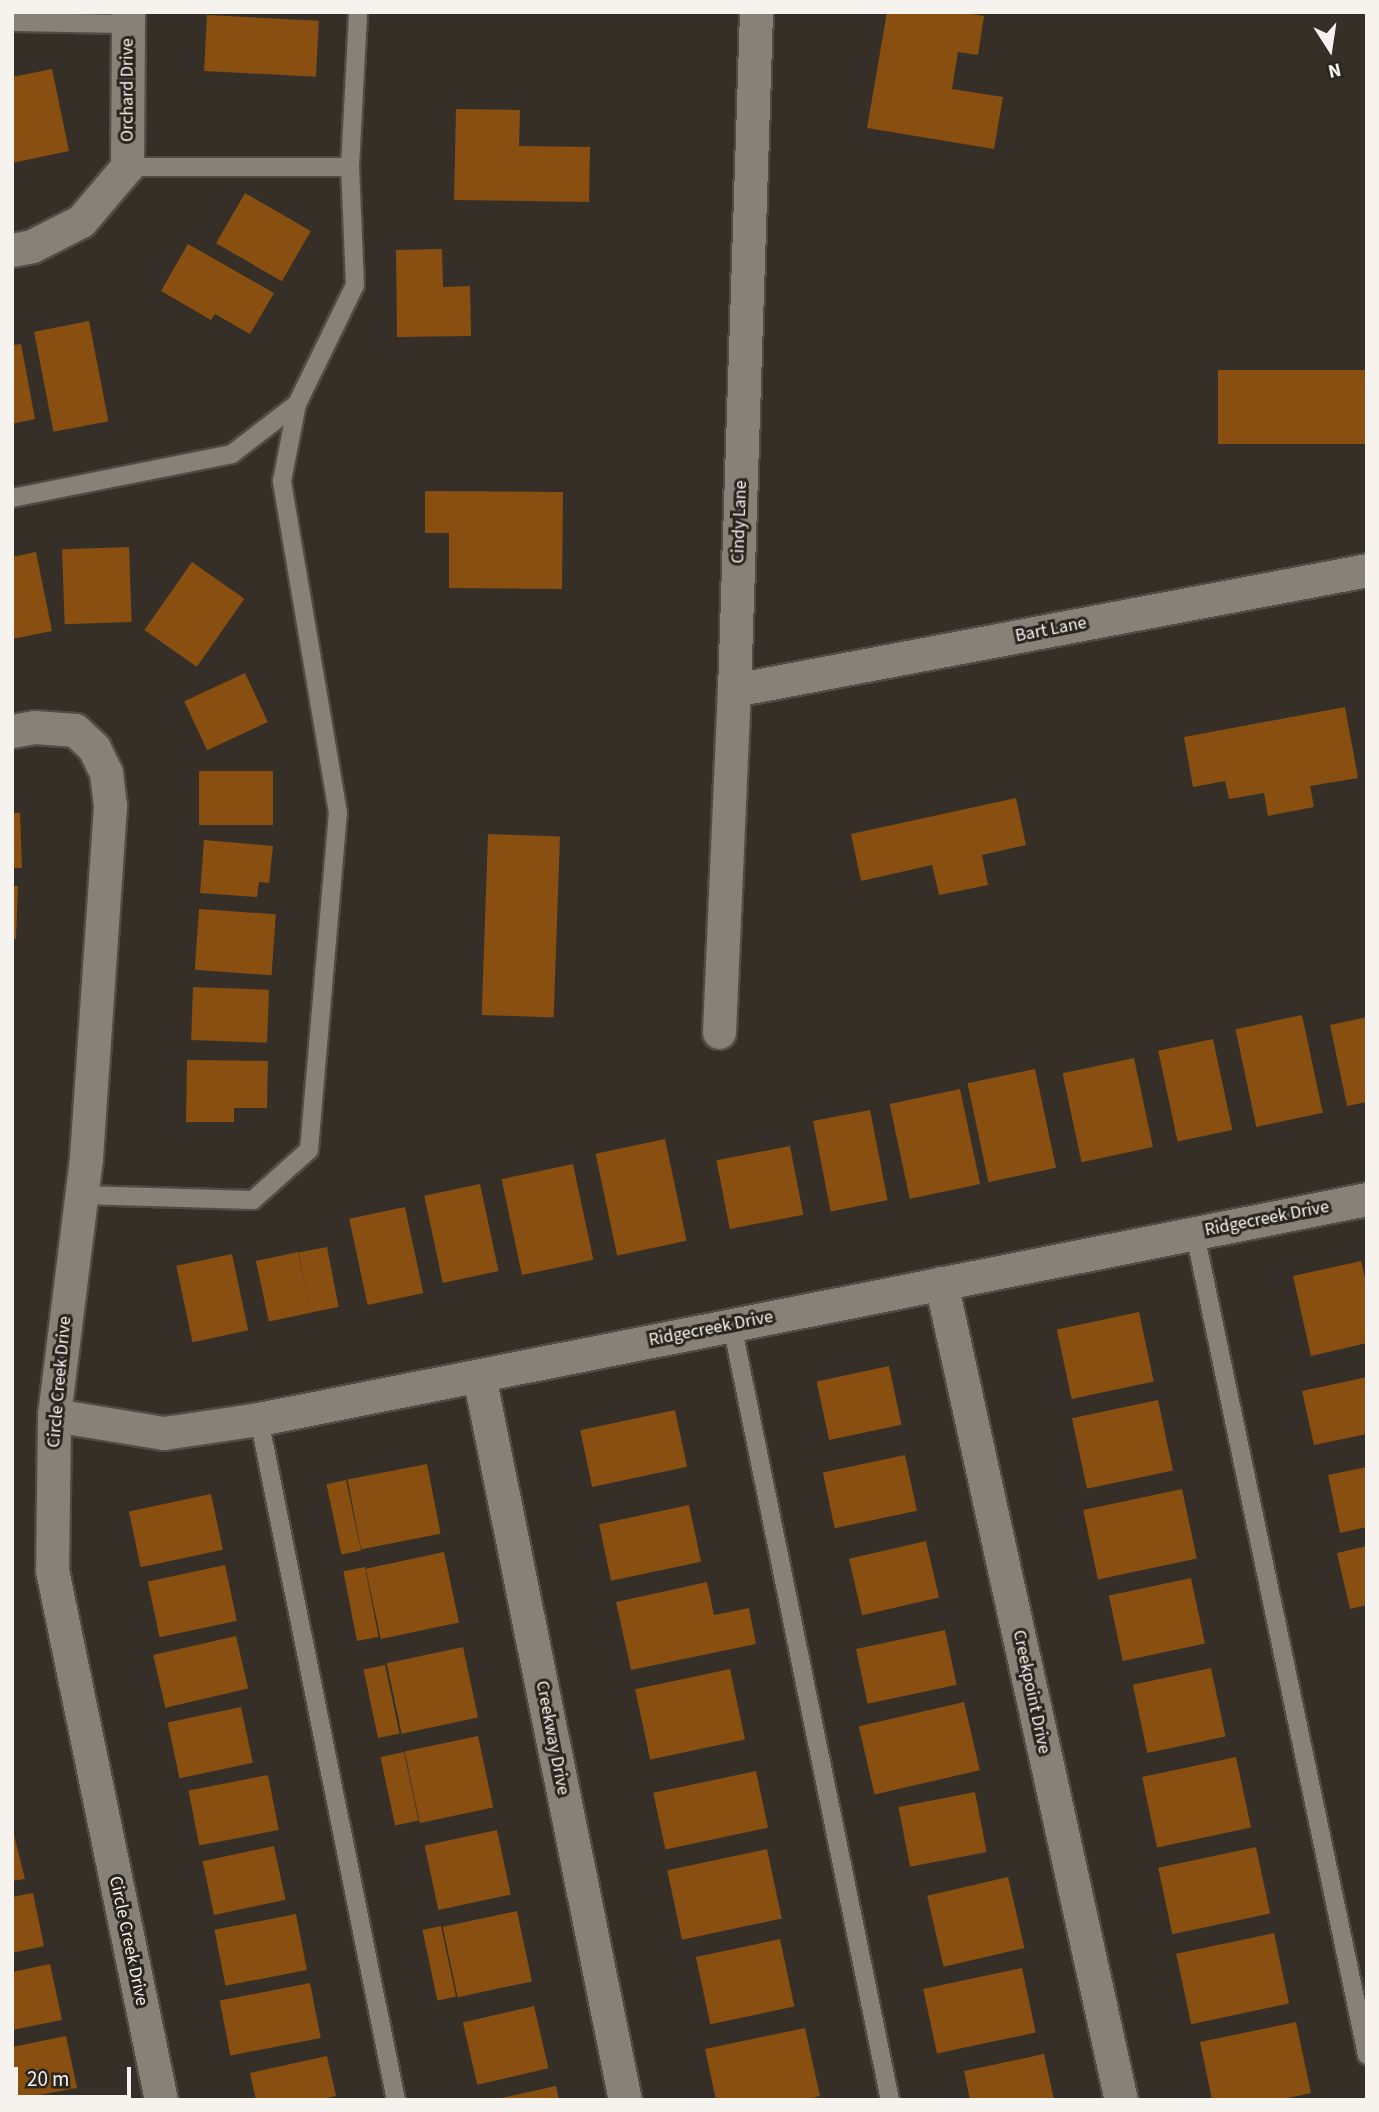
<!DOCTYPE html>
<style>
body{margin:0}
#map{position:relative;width:1379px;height:2112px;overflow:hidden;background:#352f28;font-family:"Source Sans 3",sans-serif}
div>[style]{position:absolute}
.building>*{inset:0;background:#884f11;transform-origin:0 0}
.roads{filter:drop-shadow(2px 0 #504c45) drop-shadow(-2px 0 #504c45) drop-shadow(0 2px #504c45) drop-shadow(0 -2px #504c45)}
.service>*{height:18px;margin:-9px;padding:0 9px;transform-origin:9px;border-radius:9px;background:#878178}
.minor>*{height:33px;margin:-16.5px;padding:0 16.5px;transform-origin:16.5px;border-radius:16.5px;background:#878178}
span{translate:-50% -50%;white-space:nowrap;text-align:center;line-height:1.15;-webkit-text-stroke:6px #2a251e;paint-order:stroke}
.street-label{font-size:18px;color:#f6f3ee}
.frame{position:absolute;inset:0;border:14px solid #f6f3ee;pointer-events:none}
.north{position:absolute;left:1295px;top:14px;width:70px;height:70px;-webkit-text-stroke:5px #2a251e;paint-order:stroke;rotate:168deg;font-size:19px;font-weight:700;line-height:28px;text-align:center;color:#f6f3ee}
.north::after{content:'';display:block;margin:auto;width:24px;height:32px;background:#f6f3ee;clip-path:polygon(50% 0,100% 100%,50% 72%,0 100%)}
.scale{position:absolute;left:14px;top:2067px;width:117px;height:32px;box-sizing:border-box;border:4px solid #f6f3ee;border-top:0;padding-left:9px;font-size:21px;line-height:24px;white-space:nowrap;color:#f6f3ee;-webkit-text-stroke:5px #2a251e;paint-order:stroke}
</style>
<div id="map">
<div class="building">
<i style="clip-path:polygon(887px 12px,960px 12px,984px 16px,978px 55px,958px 52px,952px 89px,1003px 97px,994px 149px,867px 128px)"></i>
<i style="left:207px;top:15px;width:112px;height:56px;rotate:3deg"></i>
<i style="clip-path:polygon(52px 69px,69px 151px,12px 163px,12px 77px)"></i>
<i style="clip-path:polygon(456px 109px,520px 110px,519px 146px,590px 147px,589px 202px,454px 200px)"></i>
<i style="left:245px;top:193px;width:76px;height:58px;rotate:30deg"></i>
<i style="clip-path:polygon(188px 244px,274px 293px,250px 334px,215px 314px,211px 320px,161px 291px)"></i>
<i style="clip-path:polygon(442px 249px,443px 287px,470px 286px,471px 336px,397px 337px,396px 250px)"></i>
<i style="left:89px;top:321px;width:102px;height:56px;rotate:79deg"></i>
<i style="clip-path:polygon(21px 344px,35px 419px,12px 424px,12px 345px)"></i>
<i style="left:1367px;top:370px;width:74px;height:149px;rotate:90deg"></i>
<i style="clip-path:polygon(425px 491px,563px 492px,562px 589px,449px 588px,449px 533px,425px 533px)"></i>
<i style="left:129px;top:547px;width:75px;height:67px;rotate:88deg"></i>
<i style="clip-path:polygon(36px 552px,52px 631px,12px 639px,12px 557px)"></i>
<i style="left:192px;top:562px;width:64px;height:83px;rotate:35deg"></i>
<i style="left:245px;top:673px;width:54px;height:67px;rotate:65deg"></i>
<i style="clip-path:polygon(1345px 707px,1358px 778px,1310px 786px,1314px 807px,1268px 816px,1264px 793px,1229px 799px,1225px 781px,1193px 787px,1184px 737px)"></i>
<i style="left:199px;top:771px;width:74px;height:54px"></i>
<i style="clip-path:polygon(1016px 798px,1026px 845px,982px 855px,988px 885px,939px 895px,932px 865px,861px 881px,851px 834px)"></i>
<i style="clip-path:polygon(12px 813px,20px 813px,22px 868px,12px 868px)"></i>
<i style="left:488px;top:834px;width:72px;height:181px;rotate:2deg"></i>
<i style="clip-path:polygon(204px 840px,273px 846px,269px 883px,259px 882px,257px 897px,200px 893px)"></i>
<i style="clip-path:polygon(12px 886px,18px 886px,16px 939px,12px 939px)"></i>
<i style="left:199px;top:909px;width:77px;height:61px;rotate:4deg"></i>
<i style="left:193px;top:987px;width:76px;height:53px;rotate:2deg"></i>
<i style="left:1302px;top:1015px;width:100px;height:68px;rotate:78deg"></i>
<i style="clip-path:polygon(1367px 1017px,1367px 1102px,1347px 1106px,1330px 1025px)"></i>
<i style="left:1213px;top:1039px;width:93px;height:56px;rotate:78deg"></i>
<i style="left:1134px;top:1058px;width:91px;height:73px;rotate:78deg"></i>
<i style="clip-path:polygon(187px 1060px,268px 1061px,267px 1108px,234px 1108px,234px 1122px,186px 1122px)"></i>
<i style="left:1035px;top:1069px;width:101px;height:69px;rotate:78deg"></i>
<i style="left:960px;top:1089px;width:97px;height:72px;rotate:78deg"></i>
<i style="left:870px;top:1110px;width:92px;height:58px;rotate:79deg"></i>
<i style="left:665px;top:1139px;width:104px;height:71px;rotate:78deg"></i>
<i style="left:790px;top:1146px;width:70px;height:75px;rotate:79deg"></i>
<i style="left:573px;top:1164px;width:98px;height:73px;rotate:78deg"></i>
<i style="left:480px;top:1184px;width:89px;height:57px;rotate:78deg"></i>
<i style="left:405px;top:1207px;width:88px;height:57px;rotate:78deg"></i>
<i style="left:327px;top:1247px;width:61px;height:29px;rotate:79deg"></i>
<i style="left:298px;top:1252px;width:62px;height:43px;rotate:78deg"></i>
<i style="left:232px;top:1254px;width:78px;height:57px;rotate:78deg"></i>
<i style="clip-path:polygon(1361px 1261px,1367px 1286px,1367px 1343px,1311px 1356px,1293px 1276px)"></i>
<i style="left:1139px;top:1312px;width:71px;height:84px;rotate:78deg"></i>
<i style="left:889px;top:1366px;width:60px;height:74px;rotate:78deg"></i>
<i style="clip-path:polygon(1367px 1377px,1367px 1434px,1314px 1445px,1302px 1391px)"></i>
<i style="left:1158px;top:1400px;width:72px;height:88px;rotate:78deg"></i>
<i style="left:675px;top:1410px;width:58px;height:97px;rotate:78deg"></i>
<i style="left:905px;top:1455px;width:57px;height:84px;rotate:78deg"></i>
<i style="left:427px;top:1464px;width:71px;height:81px;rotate:79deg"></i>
<i style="clip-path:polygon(1367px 1467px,1367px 1527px,1340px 1533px,1328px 1475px)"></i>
<i style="left:346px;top:1480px;width:72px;height:20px;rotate:78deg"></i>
<i style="left:1182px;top:1489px;width:71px;height:101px;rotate:78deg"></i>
<i style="left:211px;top:1494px;width:57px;height:84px;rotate:78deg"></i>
<i style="left:689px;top:1505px;width:58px;height:92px;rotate:78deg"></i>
<i style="left:926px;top:1541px;width:58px;height:79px;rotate:77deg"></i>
<i style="clip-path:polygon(1367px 1546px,1367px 1605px,1350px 1609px,1337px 1553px)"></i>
<i style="left:444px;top:1552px;width:72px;height:80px;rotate:78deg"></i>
<i style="left:225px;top:1565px;width:57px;height:79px;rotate:78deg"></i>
<i style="left:365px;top:1567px;width:71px;height:22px;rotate:79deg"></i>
<i style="left:1191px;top:1578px;width:67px;height:84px;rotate:78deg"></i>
<i style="clip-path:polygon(707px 1582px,714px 1615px,749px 1608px,756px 1644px,631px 1670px,616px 1602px)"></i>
<i style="left:945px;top:1630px;width:56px;height:91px;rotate:78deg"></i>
<i style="left:236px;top:1636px;width:54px;height:85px;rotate:77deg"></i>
<i style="left:463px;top:1647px;width:72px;height:78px;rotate:78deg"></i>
<i style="left:385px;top:1665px;width:70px;height:22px;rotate:78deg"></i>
<i style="left:1211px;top:1668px;width:70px;height:80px;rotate:78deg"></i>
<i style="left:730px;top:1669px;width:72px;height:97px;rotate:78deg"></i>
<i style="left:964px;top:1702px;width:70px;height:108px;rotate:77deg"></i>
<i style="left:241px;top:1707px;width:57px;height:75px;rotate:78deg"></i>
<i style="left:478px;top:1736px;width:73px;height:75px;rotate:78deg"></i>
<i style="left:404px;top:1752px;width:70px;height:24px;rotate:78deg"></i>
<i style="left:1236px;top:1757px;width:72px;height:96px;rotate:78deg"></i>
<i style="left:756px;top:1771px;width:58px;height:105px;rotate:78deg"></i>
<i style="left:268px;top:1775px;width:56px;height:81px;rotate:79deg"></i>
<i style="left:975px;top:1792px;width:61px;height:78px;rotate:79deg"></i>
<i style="clip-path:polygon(12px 1827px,25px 1879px,12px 1881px)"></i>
<i style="left:497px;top:1830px;width:66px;height:74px;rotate:78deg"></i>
<i style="left:274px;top:1846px;width:55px;height:73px;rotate:78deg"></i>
<i style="left:1256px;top:1847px;width:68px;height:100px;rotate:78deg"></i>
<i style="left:767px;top:1849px;width:71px;height:102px;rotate:78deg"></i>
<i style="left:1008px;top:1877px;width:73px;height:83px;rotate:77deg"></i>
<i style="clip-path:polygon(33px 1893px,44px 1946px,12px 1953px,12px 1897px)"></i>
<i style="left:517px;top:1911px;width:72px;height:76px;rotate:78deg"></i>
<i style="left:296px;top:1914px;width:57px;height:83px;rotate:79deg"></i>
<i style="left:441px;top:1926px;width:72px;height:19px;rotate:78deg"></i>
<i style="left:1274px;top:1933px;width:72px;height:100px;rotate:78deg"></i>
<i style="left:780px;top:1939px;width:69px;height:86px;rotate:78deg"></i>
<i style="clip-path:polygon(50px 1964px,62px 2020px,12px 2030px,12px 1972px)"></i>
<i style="left:1022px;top:1968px;width:66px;height:101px;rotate:78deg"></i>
<i style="left:310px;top:1983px;width:56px;height:92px;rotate:79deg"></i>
<i style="left:534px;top:2006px;width:64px;height:73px;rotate:77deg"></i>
<i style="clip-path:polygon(1296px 2022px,1311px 2093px,1279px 2100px,1212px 2100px,1200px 2042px)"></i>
<i style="clip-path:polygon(805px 2028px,820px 2096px,804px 2100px,716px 2100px,705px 2049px)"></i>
<i style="clip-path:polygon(66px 2036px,77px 2088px,12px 2100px,12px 2047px)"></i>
<i style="clip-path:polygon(1044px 2054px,1054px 2100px,970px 2100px,964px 2071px)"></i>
<i style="clip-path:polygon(327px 2056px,336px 2096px,316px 2100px,256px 2100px,250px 2073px)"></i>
<i style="clip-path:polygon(556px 2086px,559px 2100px,497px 2100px,497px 2099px)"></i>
</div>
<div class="roads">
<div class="service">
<i style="left:12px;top:22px;width:116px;rotate:1deg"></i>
<i style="left:127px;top:167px;width:223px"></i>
<i style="left:12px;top:498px;width:224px;rotate:-11.3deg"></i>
<i style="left:232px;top:454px;width:82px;rotate:-37.6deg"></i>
<i style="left:297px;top:404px;width:132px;rotate:-64deg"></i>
<i style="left:355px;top:285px;width:118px;rotate:-92.4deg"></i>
<i style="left:350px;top:167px;width:155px;rotate:-87deg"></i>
<i style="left:81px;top:1195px;width:172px;rotate:1.7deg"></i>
<i style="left:253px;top:1200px;width:75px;rotate:-41.8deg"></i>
<i style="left:309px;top:1150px;width:338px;rotate:-85.1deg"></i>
<i style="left:338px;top:813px;width:337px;rotate:-99.6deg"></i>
<i style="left:282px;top:481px;width:78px;rotate:-79deg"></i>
<i style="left:1195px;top:1234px;width:839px;rotate:78.17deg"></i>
<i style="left:732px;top:1325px;width:791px;rotate:78.48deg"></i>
<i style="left:259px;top:1419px;width:695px;rotate:78.63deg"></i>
</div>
<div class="minor">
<i style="left:12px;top:250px;width:20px;rotate:-11deg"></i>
<i style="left:32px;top:246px;width:55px;rotate:-27deg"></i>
<i style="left:81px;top:221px;width:71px;rotate:-49.6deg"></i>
<i style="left:127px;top:167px;width:155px;rotate:-89.6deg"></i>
<i style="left:734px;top:690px;width:644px;rotate:-10.73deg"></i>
<i style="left:12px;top:731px;width:23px;rotate:-10deg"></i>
<i style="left:35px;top:727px;width:40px;rotate:4.3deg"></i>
<i style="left:75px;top:730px;width:26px;rotate:43deg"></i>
<i style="left:94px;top:748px;width:28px;rotate:64deg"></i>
<i style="left:106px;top:773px;width:33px;rotate:83deg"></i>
<i style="left:110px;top:806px;width:353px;rotate:93.9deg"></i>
<i style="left:86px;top:1158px;width:259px;rotate:97.1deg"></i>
<i style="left:54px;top:1415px;width:155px;rotate:90.7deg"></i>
<i style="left:52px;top:1570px;width:541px;rotate:78.38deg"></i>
<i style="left:719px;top:1032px;width:342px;rotate:-87.5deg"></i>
<i style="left:734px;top:690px;width:678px;rotate:-88.14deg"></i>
<i style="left:941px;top:1283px;width:837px;rotate:77.58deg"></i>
<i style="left:479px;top:1376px;width:739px;rotate:78.6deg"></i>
<i style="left:54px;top:1415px;width:111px;rotate:9.3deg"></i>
<i style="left:164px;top:1433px;width:96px;rotate:-8.4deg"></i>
<i style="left:259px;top:1419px;width:1130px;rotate:-11.23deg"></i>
</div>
</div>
<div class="street-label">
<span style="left:128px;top:90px;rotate:-90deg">Orchard Drive</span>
<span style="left:740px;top:522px;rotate:-88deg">Cindy Lane</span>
<span style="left:1051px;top:630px;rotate:-11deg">Bart Lane</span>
<span style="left:1267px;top:1219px;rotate:-11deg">Ridgecreek Drive</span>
<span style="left:711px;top:1329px;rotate:-11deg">Ridgecreek Drive</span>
<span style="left:60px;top:1382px;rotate:-85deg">Circle Creek Drive</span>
<span style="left:1031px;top:1692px;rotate:78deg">Creekpoint Drive</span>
<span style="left:552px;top:1738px;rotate:79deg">Creekway Drive</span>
<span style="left:128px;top:1941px;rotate:78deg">Circle Creek Drive</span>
</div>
<div class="frame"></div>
<div class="north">N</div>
<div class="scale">20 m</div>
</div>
